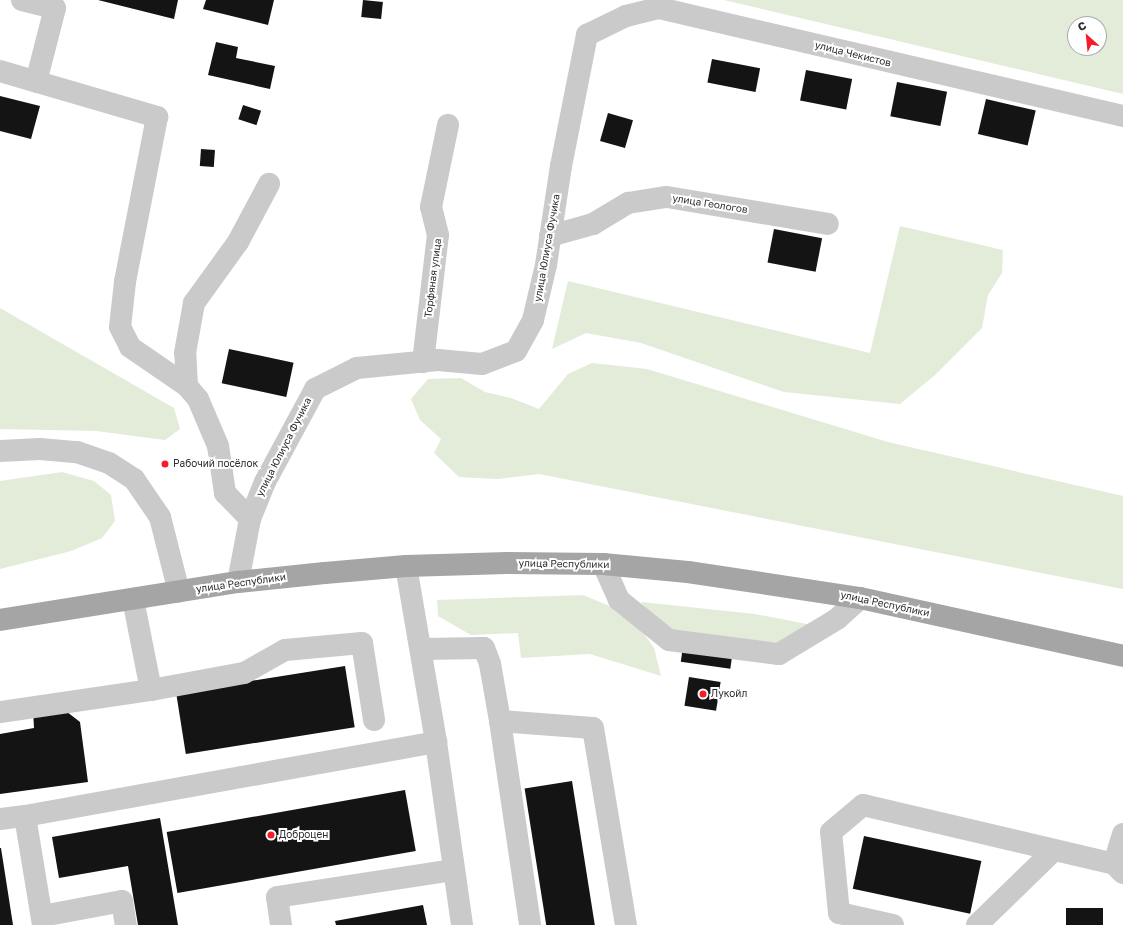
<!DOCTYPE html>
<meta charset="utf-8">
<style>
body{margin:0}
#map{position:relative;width:1123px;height:925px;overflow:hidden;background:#fff;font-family:"Golos Text",sans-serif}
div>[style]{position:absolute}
.green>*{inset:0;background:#e3ecd9}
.building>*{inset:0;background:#141414;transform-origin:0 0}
.minor>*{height:22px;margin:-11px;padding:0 11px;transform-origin:11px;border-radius:11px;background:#cacaca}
.major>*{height:22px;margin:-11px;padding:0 11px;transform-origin:11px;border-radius:11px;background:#a5a5a5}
.dots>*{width:11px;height:11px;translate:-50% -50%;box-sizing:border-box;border:2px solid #fff;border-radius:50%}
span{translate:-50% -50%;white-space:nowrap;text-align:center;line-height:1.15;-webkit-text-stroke:4px #fff;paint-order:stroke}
.street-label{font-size:10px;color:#2d2d2d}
.poi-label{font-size:10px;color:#2d2d2d}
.left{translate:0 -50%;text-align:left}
.north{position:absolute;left:1067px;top:16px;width:40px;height:40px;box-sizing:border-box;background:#fff;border:1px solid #ababab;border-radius:50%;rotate:333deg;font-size:11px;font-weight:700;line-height:16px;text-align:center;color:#2d2d2d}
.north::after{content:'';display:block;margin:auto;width:14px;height:18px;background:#f61d2a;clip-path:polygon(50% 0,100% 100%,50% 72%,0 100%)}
</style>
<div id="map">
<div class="green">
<i style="clip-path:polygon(evenodd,724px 0,1123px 0,1123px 94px,724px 0,1075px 24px,1099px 24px,1099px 48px,1075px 48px,1075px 24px)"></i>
<i style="clip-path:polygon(900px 226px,1003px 250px,1002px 273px,988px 295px,982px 328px,935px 375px,900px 404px,784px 392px,641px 343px,586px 333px,552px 349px,568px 281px,870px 353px)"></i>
<i style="clip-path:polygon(0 308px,174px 408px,180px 429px,165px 440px,96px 431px,0 429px)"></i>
<i style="clip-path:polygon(592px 363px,647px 369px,888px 442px,1123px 496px,1123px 589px,539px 474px,497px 479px,459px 477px,434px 453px,441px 439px,420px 420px,411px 399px,428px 379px,461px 378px,485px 392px,511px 398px,539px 409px,568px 374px)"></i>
<i style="clip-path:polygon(62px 472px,94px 481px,111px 495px,115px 521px,102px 538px,71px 551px,0 569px,0 481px)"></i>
<i style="clip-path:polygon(583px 595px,612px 607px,642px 631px,654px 648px,661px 676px,590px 654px,521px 658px,518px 633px,471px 635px,438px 616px,437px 600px)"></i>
<i style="clip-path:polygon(641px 602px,755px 614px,812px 625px,779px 643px,670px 630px,652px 618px)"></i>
</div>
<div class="building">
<i style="clip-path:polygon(98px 0,178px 0,174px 19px)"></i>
<i style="clip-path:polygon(206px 0,274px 0,268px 25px,203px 9px)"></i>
<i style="left:363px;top:0;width:20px;height:17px;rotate:6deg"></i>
<i style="clip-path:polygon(216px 42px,238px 47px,236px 58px,275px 66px,270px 89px,208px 75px)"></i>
<i style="left:712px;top:59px;width:49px;height:24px;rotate:11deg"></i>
<i style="left:806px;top:70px;width:47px;height:31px;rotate:11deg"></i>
<i style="left:897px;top:82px;width:51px;height:35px;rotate:11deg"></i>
<i style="clip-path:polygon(0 96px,40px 106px,31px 139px,0 131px)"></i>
<i style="left:986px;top:99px;width:51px;height:36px;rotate:13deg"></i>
<i style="left:243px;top:105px;width:19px;height:15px;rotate:18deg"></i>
<i style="left:608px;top:113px;width:26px;height:29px;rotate:16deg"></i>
<i style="left:201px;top:149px;width:14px;height:17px;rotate:4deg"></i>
<i style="left:774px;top:229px;width:49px;height:34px;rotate:11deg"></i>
<i style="left:229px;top:349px;width:66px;height:35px;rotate:12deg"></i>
<i style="left:684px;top:639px;width:50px;height:23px;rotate:8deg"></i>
<i style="left:345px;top:666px;width:62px;height:171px;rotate:81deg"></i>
<i style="left:689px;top:677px;width:32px;height:29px;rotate:9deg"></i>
<i style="clip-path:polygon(62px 708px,80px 722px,88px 782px,0 794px,0 734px,34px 728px,33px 711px)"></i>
<i style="left:572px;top:781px;width:146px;height:48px;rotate:81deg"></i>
<i style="left:405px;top:790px;width:62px;height:242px;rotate:80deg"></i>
<i style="clip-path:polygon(160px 818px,178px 925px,138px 925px,128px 866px,59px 878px,52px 837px)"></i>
<i style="left:864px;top:836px;width:120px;height:54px;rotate:12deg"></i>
<i style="clip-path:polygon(0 848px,1px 848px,13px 925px,0 925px)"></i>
<i style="clip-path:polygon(423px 905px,427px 925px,336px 925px,335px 921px)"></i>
<i style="left:1103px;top:908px;width:17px;height:37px;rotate:90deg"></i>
</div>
<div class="minor">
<i style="left:22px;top:0;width:34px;rotate:14deg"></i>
<i style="left:55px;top:8px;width:76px;rotate:104.4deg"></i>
<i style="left:0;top:71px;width:164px;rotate:16.3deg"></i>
<i style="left:157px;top:117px;width:168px;rotate:101deg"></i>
<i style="left:125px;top:282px;width:45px;rotate:96.3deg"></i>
<i style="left:120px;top:327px;width:22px;rotate:63deg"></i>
<i style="left:130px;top:347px;width:69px;rotate:34.4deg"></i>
<i style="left:187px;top:386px;width:17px;rotate:50deg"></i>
<i style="left:198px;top:399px;width:51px;rotate:66.9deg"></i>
<i style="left:218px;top:446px;width:48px;rotate:81.5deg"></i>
<i style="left:225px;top:493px;width:36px;rotate:46deg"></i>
<i style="left:550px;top:236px;width:45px;rotate:-15.6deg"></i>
<i style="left:593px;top:224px;width:41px;rotate:-31deg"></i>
<i style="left:628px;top:203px;width:39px;rotate:-9deg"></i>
<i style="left:667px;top:197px;width:163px;rotate:9.5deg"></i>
<i style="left:423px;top:362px;width:128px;rotate:-83.3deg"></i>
<i style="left:438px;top:235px;width:29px;rotate:-104deg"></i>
<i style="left:431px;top:207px;width:84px;rotate:-78.3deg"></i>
<i style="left:187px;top:386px;width:33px;rotate:-93deg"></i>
<i style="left:185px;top:353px;width:51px;rotate:-79.8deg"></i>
<i style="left:194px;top:303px;width:75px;rotate:-54.2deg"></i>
<i style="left:238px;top:242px;width:66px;rotate:-61.9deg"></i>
<i style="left:0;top:451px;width:40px;rotate:-2.9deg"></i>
<i style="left:40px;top:449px;width:37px;rotate:5deg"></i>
<i style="left:77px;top:452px;width:34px;rotate:19deg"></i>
<i style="left:109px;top:463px;width:30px;rotate:33deg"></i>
<i style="left:134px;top:479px;width:46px;rotate:55.6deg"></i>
<i style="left:160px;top:517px;width:77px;rotate:75.8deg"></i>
<i style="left:603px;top:564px;width:39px;rotate:66deg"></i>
<i style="left:619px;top:600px;width:64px;rotate:38.7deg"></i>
<i style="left:669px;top:640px;width:111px;rotate:7.3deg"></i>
<i style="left:779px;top:654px;width:68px;rotate:-31.1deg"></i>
<i style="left:837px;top:619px;width:31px;rotate:-42deg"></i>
<i style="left:406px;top:566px;width:179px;rotate:80.3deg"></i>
<i style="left:436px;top:742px;width:185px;rotate:81.9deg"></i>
<i style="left:238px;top:582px;width:64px;rotate:-79.2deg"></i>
<i style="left:250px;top:519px;width:40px;rotate:-68deg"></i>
<i style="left:265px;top:482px;width:106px;rotate:-61.7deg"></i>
<i style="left:315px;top:389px;width:47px;rotate:-26.6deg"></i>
<i style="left:357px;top:368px;width:81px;rotate:-5.6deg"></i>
<i style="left:438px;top:360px;width:44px;rotate:5.2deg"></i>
<i style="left:482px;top:364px;width:36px;rotate:-21deg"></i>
<i style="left:516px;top:351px;width:35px;rotate:-61deg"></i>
<i style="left:533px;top:320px;width:57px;rotate:-76.7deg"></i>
<i style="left:546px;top:265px;width:100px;rotate:-81.4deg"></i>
<i style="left:561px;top:166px;width:134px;rotate:-78.8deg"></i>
<i style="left:587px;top:35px;width:43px;rotate:-26deg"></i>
<i style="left:626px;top:16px;width:34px;rotate:-14deg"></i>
<i style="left:659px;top:8px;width:476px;rotate:13.1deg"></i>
<i style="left:421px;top:649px;width:63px;rotate:-0.9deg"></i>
<i style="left:484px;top:648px;width:17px;rotate:69deg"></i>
<i style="left:490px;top:664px;width:58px;rotate:80deg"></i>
<i style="left:500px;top:721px;width:206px;rotate:81.6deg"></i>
<i style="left:151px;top:690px;width:95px;rotate:-10.4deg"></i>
<i style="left:244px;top:673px;width:47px;rotate:-29.3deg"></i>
<i style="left:285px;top:650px;width:77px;rotate:-5.2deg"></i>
<i style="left:362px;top:643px;width:78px;rotate:81.1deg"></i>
<i style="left:0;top:712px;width:153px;rotate:-8.3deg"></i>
<i style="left:151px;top:690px;width:93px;rotate:-101.2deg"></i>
<i style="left:500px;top:721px;width:93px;rotate:4.3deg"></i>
<i style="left:593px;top:728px;width:200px;rotate:80.5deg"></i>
<i style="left:0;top:819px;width:25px;rotate:-7deg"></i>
<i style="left:1123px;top:834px;width:31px;rotate:107deg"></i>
<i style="left:1114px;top:864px;width:13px;rotate:45deg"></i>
<i style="left:42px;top:916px;width:81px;rotate:-10.6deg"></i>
<i style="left:122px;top:901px;width:24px;rotate:81deg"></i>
<i style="left:43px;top:925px;width:110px;rotate:-99.4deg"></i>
<i style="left:25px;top:816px;width:418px;rotate:-10.2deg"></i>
<i style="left:281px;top:925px;width:28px;rotate:-98deg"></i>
<i style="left:277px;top:897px;width:179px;rotate:-8.7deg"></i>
<i style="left:893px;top:925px;width:55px;rotate:-167.5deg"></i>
<i style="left:839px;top:913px;width:81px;rotate:-95.6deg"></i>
<i style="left:831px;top:832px;width:42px;rotate:-40.2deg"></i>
<i style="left:863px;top:805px;width:258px;rotate:13.2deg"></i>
<i style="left:977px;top:925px;width:107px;rotate:-44.2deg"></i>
</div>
<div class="major">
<i style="left:0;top:620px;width:241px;rotate:-9.1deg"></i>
<i style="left:238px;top:582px;width:87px;rotate:-5.9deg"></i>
<i style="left:325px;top:573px;width:81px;rotate:-4.9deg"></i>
<i style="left:406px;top:566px;width:101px;rotate:-1.7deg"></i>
<i style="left:507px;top:563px;width:96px;rotate:0.6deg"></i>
<i style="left:603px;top:564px;width:85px;rotate:5.4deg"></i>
<i style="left:688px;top:572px;width:174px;rotate:8.6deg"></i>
<i style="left:860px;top:598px;width:269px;rotate:12.4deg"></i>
</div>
<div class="dots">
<i style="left:165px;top:464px;background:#f61d2a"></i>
<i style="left:703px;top:694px;background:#f61d2a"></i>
<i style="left:271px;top:835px;background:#f61d2a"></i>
</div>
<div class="street-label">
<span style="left:853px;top:54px;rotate:14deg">улица Чекистов</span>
<span style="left:710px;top:204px;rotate:9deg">улица Геологов</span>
<span style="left:547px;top:248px;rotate:-80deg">улица Юлиуса Фучика</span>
<span style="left:433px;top:278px;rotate:-83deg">Торфяная улица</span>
<span style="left:284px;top:447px;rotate:-63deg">улица Юлиуса Фучика</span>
<span style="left:564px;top:564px;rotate:1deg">улица Республики</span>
<span style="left:241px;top:583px;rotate:-8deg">улица Республики</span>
<span style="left:885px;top:604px;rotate:12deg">улица Республики</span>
</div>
<div class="poi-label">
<span class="left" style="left:173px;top:464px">Рабочий посёлок</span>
<span class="left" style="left:711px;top:694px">Лукойл</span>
<span class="left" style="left:279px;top:835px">Доброцен</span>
</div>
<div class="north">С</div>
</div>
